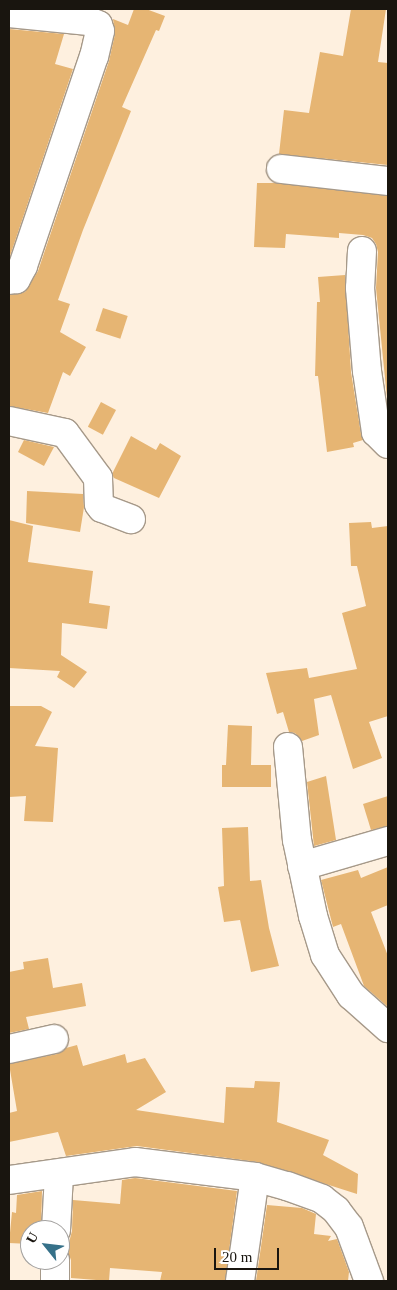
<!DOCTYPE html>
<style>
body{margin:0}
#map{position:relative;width:397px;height:1290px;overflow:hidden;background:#fef0df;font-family:"Times New Roman",serif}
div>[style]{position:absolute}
.building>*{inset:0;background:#e6b573;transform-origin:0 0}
.roads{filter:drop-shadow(1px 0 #a69989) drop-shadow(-1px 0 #a69989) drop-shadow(0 1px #a69989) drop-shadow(0 -1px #a69989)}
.minor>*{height:28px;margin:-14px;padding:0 14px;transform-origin:14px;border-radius:14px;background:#fff}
span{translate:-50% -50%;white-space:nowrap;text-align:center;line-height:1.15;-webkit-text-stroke:4px #fff;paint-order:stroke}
.frame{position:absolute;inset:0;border:10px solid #19150f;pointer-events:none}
.north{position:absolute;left:20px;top:1220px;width:50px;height:50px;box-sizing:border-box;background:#fff;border:1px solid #a3a19f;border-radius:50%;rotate:299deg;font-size:14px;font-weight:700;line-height:20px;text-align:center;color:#19150f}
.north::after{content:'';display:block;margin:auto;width:18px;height:22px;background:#367189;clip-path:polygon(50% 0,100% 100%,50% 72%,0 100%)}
.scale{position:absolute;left:214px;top:1248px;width:65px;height:22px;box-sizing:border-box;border:2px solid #19150f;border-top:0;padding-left:6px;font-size:15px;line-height:18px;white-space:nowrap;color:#19150f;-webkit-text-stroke:4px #fff;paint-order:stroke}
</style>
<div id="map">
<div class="building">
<i style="clip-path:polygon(134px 9px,146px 9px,165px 16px,159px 31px,156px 30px,122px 107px,131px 111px,83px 230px,58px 300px,70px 304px,60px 332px,86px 347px,70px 376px,63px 372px,48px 413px,9px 406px,9px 295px,25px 292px,38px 271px,109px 61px,115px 34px,113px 19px,128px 25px)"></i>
<i style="clip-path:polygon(351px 9px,386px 9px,378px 62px,388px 63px,388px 165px,279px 154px,284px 110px,309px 113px,320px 52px,343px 56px)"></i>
<i style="clip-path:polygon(9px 29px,64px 34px,55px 64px,73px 69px,9px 259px)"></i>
<i style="clip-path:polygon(257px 183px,276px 183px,388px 196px,388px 408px,376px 288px,378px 252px,376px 244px,372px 238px,363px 235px,339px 233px,339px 238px,286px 234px,285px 248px,254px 247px)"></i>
<i style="clip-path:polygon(345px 275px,351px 372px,361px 434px,363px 440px,353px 443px,354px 447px,327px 452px,318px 376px,315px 376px,317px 302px,320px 302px,318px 277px)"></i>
<i style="left:103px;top:308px;width:26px;height:24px;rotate:18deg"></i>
<i style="left:101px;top:402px;width:17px;height:28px;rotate:28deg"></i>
<i style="clip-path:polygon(131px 436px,156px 450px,160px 443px,181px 456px,159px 498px,114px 478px,112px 474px)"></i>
<i style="clip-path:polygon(24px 440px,54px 447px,44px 466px,18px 452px)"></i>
<i style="clip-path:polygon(27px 491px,83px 494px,84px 507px,80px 532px,26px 523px)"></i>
<i style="clip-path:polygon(9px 520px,33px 526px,28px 562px,93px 571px,89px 603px,110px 606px,107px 629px,62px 623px,61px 655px,87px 672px,74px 688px,57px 677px,60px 671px,9px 668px)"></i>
<i style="clip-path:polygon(371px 522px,372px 528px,388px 526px,388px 716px,369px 722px,382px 758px,353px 769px,331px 695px,314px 699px,319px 735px,302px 741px,295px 733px,289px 732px,283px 712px,277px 714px,266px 673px,307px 668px,309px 678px,357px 669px,342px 613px,366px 606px,357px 566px,351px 566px,349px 523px)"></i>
<i style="clip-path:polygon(9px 706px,41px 706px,52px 712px,35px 746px,58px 748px,53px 822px,24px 821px,26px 796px,9px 797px)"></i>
<i style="clip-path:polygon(228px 725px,252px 726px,251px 765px,271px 765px,271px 787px,222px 787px,222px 765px,226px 765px)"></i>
<i style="clip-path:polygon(326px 776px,336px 840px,314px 846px,307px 782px)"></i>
<i style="clip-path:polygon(388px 796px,388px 826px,371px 830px,363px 804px)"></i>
<i style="clip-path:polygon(248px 827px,250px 881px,261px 880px,269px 928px,279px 966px,251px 972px,240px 920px,224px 922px,218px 887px,224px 886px,222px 828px)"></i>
<i style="clip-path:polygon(388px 867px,388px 905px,371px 912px,388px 956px,388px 1007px,364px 986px,341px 924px,333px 927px,321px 880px,358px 870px,361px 878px)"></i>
<i style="clip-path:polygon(48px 958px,53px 988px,82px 983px,86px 1006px,26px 1017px,29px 1029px,9px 1033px,9px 972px,24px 969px,23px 962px)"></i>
<i style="clip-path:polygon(77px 1045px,83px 1066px,125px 1054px,127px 1063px,145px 1058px,166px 1092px,136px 1110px,224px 1123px,226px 1087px,254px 1088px,255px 1081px,280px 1082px,277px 1122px,329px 1140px,323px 1155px,358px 1174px,357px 1194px,257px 1162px,137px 1146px,66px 1156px,58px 1132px,9px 1142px,9px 1113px,17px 1111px,9px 1064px,57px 1054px,66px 1048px)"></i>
<i style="clip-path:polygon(135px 1178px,237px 1191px,225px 1281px,160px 1281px,162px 1272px,110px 1268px,109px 1281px,71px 1278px,71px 1260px,67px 1250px,72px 1231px,73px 1200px,120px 1204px,122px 1180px)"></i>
<i style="clip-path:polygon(42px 1191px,41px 1230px,30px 1230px,30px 1244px,9px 1243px,12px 1212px,16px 1213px,17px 1195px)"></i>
<i style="clip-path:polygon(267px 1205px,302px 1208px,316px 1214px,314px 1234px,331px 1236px,328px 1241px,337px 1239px,349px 1272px,348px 1281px,256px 1281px)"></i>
</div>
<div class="roads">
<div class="minor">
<i style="left:9px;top:13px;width:80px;rotate:5.7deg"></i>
<i style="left:89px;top:21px;width:10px;rotate:24deg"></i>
<i style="left:98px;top:25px;width:6px;rotate:72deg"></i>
<i style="left:100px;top:31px;width:26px;rotate:103deg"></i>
<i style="left:94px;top:56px;width:222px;rotate:108.7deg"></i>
<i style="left:23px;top:266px;width:15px;rotate:118deg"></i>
<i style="left:16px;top:279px;width:7px;rotate:172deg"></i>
<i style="left:281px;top:169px;width:108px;rotate:6.4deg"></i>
<i style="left:362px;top:251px;width:37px;rotate:93deg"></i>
<i style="left:360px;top:288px;width:83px;rotate:85.2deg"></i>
<i style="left:367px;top:371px;width:62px;rotate:81.6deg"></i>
<i style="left:376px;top:432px;width:17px;rotate:45deg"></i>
<i style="left:9px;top:421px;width:57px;rotate:12.1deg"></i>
<i style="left:65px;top:433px;width:56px;rotate:53.7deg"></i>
<i style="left:98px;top:478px;width:26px;rotate:88deg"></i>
<i style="left:99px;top:504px;width:5px;rotate:53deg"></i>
<i style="left:102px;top:508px;width:31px;rotate:21deg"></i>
<i style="left:288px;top:747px;width:93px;rotate:84.5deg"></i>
<i style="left:297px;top:840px;width:78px;rotate:78.1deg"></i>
<i style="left:313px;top:916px;width:41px;rotate:72.9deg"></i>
<i style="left:325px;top:955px;width:48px;rotate:57deg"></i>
<i style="left:351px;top:995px;width:50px;rotate:41.7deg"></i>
<i style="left:302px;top:866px;width:90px;rotate:-16.2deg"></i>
<i style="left:9px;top:1049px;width:46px;rotate:-12.5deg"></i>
<i style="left:9px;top:1180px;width:127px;rotate:-8.1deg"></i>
<i style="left:135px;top:1162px;width:121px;rotate:7.1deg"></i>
<i style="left:255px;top:1177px;width:33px;rotate:16deg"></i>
<i style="left:287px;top:1186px;width:37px;rotate:20deg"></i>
<i style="left:322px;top:1199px;width:18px;rotate:38deg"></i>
<i style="left:336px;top:1210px;width:21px;rotate:53deg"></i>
<i style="left:349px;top:1227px;width:58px;rotate:69.7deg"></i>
<i style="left:56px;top:1230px;width:56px;rotate:-86.9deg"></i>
<i style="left:55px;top:1260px;width:21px;rotate:90deg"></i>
<i style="left:240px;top:1281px;width:105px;rotate:-81.8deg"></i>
</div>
</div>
<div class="frame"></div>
<div class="north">U</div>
<div class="scale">20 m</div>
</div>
